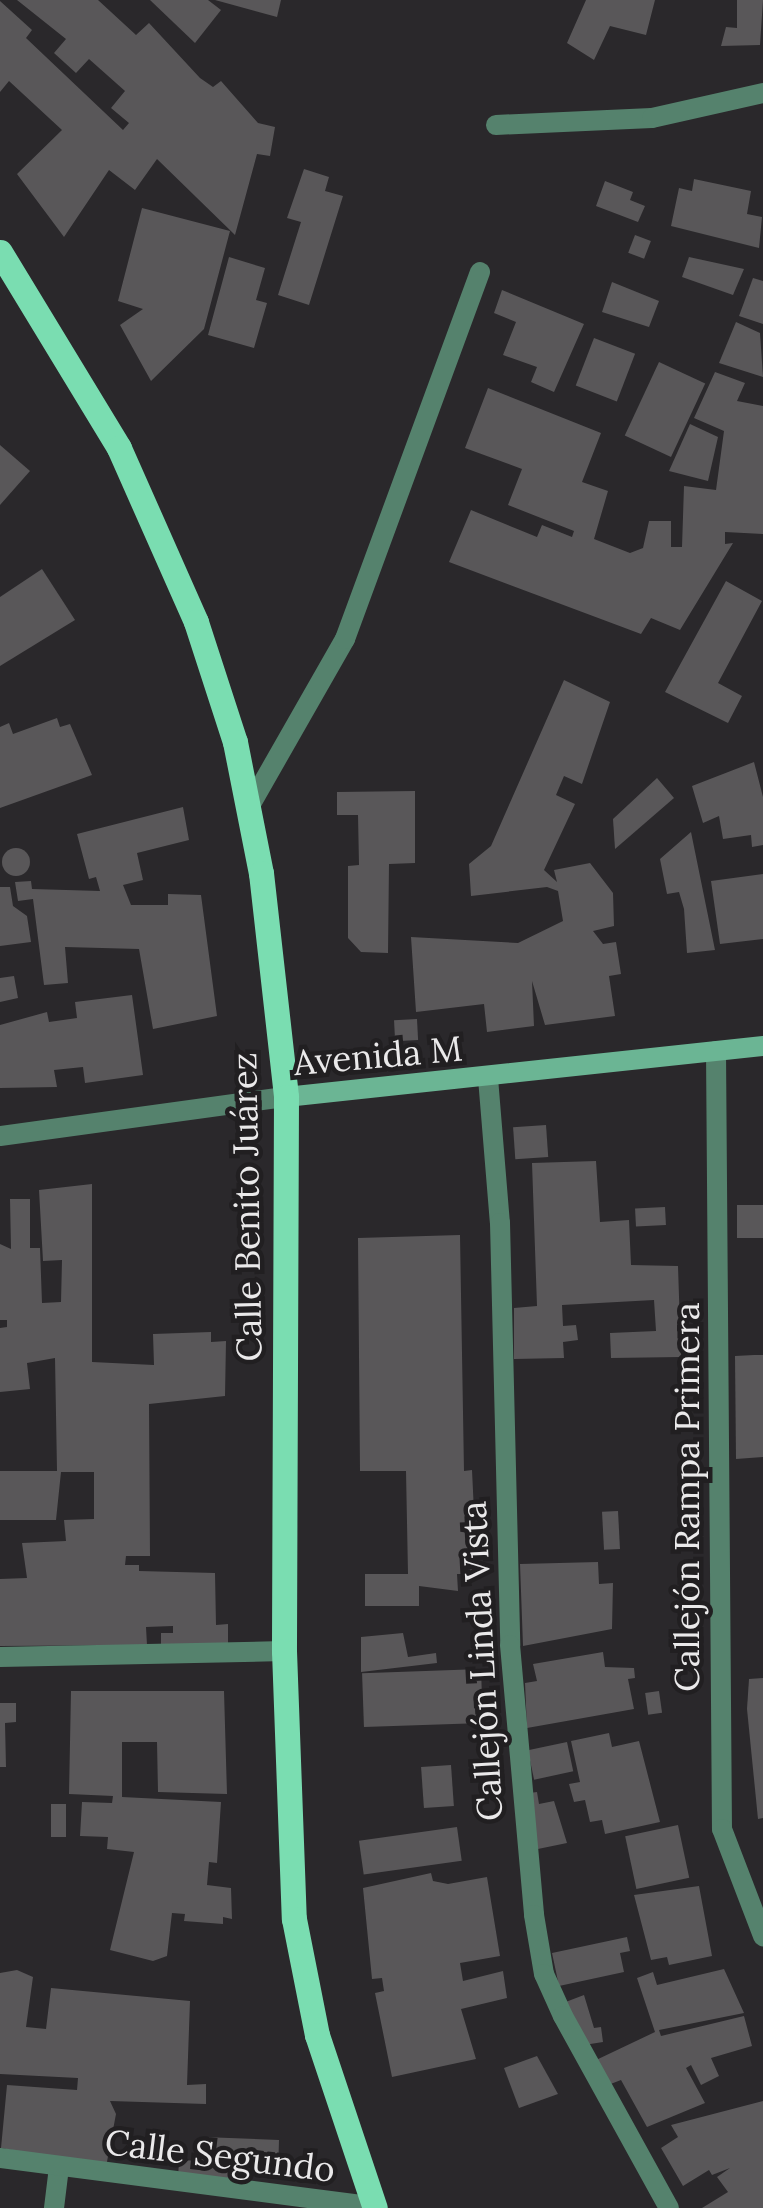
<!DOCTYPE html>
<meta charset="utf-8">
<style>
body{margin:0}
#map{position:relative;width:763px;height:2208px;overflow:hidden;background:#2a282b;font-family:Lora,serif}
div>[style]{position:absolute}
.building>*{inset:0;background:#595759;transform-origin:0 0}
.round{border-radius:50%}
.lane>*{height:20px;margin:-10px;padding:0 10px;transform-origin:10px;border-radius:10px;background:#55826d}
.street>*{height:20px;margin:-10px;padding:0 10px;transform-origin:10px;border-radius:10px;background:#55826d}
.secondary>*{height:20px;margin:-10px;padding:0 10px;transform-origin:10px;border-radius:10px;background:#6bb594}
.primary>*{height:25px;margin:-12.5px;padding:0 12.5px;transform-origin:12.5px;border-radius:12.5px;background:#7addb1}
span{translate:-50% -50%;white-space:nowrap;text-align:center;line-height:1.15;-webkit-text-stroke:9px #211f21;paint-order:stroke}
.street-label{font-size:35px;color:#eae9ea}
</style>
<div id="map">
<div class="building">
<i style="clip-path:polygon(17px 0,98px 0,136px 35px,149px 23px,200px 78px,213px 87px,221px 81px,258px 123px,275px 127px,270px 156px,257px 154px,235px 235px,157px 159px,135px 190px,109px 170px,64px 237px,17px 174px,62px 130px,9px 81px,0 92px,0 1px,32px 30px,26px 38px,123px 130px,129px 123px,111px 108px,125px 91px,89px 59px,76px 73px,54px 53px,66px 39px)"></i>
<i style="clip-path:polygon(150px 0,208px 0,221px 10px,195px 43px)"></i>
<i style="clip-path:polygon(215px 0,281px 0,277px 17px)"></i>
<i style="clip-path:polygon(586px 0,655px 0,646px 35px,610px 26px,594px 60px,567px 43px)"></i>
<i style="clip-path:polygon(737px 0,763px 0,760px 45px,721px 46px,726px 27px,737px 28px)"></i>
<i style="clip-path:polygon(304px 169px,329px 177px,325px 191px,343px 196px,309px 305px,278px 295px,301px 222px,287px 218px)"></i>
<i style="clip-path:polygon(694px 179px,751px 191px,747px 214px,762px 217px,759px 248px,671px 226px,679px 188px,692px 191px)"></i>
<i style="clip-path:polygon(605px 181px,633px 192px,630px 200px,645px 206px,638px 222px,596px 206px)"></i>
<i style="clip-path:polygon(142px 208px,230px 231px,204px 329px,151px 381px,120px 325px,143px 309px,118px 301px)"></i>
<i style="left:635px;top:235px;width:17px;height:19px;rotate:21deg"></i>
<i style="clip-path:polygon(229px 257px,265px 268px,256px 300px,267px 303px,254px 348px,208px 335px)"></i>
<i style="clip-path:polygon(689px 257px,744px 269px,733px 295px,682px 277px)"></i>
<i style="clip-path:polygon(753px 278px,763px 281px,763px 324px,739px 316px)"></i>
<i style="clip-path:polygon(612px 282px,659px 301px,649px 327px,602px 312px)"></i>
<i style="clip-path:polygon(502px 290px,584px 324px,554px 392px,531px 382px,537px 367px,503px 355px,516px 322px,494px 313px)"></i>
<i style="clip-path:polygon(736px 322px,760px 333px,763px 377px,719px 363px)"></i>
<i style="left:594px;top:338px;width:44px;height:51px;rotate:21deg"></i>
<i style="left:659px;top:362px;width:51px;height:81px;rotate:25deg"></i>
<i style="clip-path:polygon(715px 372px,745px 383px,737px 401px,763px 406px,763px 534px,725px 532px,725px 544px,733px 543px,680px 630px,651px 618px,641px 634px,449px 562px,471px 510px,537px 537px,542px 525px,572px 537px,574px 531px,508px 505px,522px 469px,465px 448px,488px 388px,601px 433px,582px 482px,608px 491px,594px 539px,630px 553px,643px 548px,649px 521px,671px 521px,671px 547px,682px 547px,684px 486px,716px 490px,724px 431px,694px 418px)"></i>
<i style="clip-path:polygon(690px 424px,718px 437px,708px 481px,669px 471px)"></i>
<i style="clip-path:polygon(0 445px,30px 471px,0 505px)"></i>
<i style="clip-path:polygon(42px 569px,75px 620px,0 666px,0 597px)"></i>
<i style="clip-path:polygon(726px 581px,762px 601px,718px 683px,742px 696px,728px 723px,665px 692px)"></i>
<i style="clip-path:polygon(564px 680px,610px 702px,582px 784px,564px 776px,556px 795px,575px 804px,544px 870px,557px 882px,554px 870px,590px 863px,613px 893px,614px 926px,593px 931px,603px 944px,616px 942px,621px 974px,609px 976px,615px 1016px,545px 1025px,532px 981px,534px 1026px,487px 1032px,484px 1004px,416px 1012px,411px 937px,518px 943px,563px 921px,558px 891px,547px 887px,471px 896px,469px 864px,491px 846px)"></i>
<i style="clip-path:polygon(57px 718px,60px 727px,70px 724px,92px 775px,0 808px,0 727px,9px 723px,13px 734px)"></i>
<i style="clip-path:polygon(754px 762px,763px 797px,763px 845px,752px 847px,751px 835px,723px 839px,719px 816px,703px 823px,692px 786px)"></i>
<i style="clip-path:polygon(657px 778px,674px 798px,615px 849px,613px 819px)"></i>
<i style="clip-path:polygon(415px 791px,415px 863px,389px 864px,388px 953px,361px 952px,348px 938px,348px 866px,359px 865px,358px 815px,337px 815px,337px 792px)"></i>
<i style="clip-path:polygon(183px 807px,189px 840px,137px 853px,143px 880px,123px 885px,131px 905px,168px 905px,168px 894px,201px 895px,217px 1016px,153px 1029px,139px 949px,65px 947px,68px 983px,44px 985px,33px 899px,18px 901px,15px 882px,31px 881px,32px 889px,100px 891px,96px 877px,89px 879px,77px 834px)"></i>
<i style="clip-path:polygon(691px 832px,715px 950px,687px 953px,684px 909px,679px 892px,667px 894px,660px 859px)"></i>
<i class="round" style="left:2px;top:848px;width:28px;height:28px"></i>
<i style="clip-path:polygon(763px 874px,763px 939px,720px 944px,711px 881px)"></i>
<i style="clip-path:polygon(0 887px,10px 887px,13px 906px,27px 916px,31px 942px,0 946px)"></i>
<i style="clip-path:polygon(14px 976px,18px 998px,0 1002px,0 978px)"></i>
<i style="clip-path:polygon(132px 995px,143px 1075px,85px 1083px,83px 1067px,54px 1070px,57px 1087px,0 1088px,0 1025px,47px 1012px,49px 1022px,77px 1018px,75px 1002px)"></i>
<i style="left:417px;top:1019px;width:21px;height:23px;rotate:87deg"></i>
<i style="left:546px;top:1125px;width:32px;height:33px;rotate:86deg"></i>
<i style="clip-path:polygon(596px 1161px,600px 1222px,629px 1220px,631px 1265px,678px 1266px,681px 1357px,611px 1358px,610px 1333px,656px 1331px,654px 1300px,562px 1305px,563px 1326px,576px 1325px,578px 1340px,563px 1342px,564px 1358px,514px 1359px,514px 1308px,537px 1306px,532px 1163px)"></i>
<i style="clip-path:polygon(92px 1184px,92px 1362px,154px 1365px,153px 1334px,211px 1332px,211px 1342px,226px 1341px,225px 1396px,149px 1404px,150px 1556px,126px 1556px,125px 1565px,139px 1565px,139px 1571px,215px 1573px,216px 1625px,228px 1624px,228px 1644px,161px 1645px,161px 1633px,173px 1633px,173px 1626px,146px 1627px,147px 1645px,0 1646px,0 1579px,27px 1578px,22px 1543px,66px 1541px,64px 1520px,94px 1519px,94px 1472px,61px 1472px,56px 1520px,0 1520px,0 1471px,57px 1471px,55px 1358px,27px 1363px,30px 1389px,0 1392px,0 1328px,7px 1327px,7px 1320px,0 1320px,0 1244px,11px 1249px,10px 1199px,30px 1199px,30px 1248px,40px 1248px,42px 1303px,61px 1302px,62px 1260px,43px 1261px,39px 1190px)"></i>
<i style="left:763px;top:1205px;width:33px;height:26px;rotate:90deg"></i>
<i style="left:665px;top:1207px;width:18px;height:30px;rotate:87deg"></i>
<i style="clip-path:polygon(460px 1235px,464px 1471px,472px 1470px,477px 1574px,457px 1574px,458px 1591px,419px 1586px,419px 1606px,365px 1606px,365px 1574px,408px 1574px,406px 1471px,360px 1471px,358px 1238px)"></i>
<i style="clip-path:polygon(754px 1355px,763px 1355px,763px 1457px,736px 1459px,735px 1356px)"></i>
<i style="left:618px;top:1511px;width:38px;height:16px;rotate:87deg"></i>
<i style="clip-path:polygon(598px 1562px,599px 1584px,613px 1583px,612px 1629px,523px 1646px,520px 1564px)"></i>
<i style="clip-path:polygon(403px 1633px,408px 1657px,436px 1653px,437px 1663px,361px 1672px,361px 1637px)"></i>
<i style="clip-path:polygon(603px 1652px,605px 1667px,634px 1668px,635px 1678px,628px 1679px,634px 1709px,527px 1728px,525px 1683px,537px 1681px,533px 1664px)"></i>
<i style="left:481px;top:1669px;width:54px;height:119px;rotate:88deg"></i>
<i style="clip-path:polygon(763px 1678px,763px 1818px,758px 1819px,747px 1709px,749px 1679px)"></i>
<i style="clip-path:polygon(71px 1691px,224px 1691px,227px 1794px,158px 1792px,157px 1742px,122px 1742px,122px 1797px,221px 1802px,217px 1863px,209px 1862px,207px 1885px,231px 1888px,232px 1919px,223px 1917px,223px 1924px,184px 1921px,185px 1914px,172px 1913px,167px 1956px,153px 1961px,110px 1950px,134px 1852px,107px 1849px,108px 1837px,80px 1836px,82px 1802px,112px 1803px,113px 1796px,69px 1794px)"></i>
<i style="left:659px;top:1691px;width:22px;height:14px;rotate:82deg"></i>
<i style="clip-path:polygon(0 1703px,16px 1703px,16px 1722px,5px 1723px,6px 1767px,0 1767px)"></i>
<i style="clip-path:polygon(609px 1733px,612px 1747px,639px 1741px,660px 1822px,605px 1834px,602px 1820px,590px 1822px,585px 1800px,574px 1802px,569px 1784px,580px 1782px,571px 1741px)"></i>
<i style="left:567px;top:1742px;width:30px;height:40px;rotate:78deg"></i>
<i style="left:451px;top:1765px;width:41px;height:30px;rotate:86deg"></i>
<i style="clip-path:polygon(537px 1792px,539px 1804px,554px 1801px,567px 1843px,533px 1850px,530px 1793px)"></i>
<i style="left:51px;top:1804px;width:15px;height:33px"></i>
<i style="left:678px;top:1825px;width:54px;height:54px;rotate:78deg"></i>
<i style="left:457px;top:1827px;width:34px;height:99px;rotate:82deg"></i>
<i style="clip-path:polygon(431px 1873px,433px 1881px,448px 1884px,487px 1877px,500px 1956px,460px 1963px,463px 1981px,503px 1971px,507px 1998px,461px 2009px,476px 2059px,392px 2077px,375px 1993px,384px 1991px,382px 1978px,372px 1979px,363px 1888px)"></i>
<i style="clip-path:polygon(699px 1886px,712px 1956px,669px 1965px,667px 1957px,651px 1960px,634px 1895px)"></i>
<i style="clip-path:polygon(627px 1937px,630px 1951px,620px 1953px,624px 1972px,559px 1986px,552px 1953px)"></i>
<i style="clip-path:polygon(724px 1969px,744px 2013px,659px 2030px,661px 2036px,744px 2016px,752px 2046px,711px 2058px,719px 2076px,701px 2085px,691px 2065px,686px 2068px,705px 2103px,647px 2127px,621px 2080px,608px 2085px,594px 2061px,655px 2032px,637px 1978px,653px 1972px,657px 1985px)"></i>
<i style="clip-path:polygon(17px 1970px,33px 1977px,26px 2027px,46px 2029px,51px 1988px,190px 2001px,187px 2085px,206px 2084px,206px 2104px,110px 2101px,116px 2114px,106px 2167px,1px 2148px,7px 2085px,77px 2090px,78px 2078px,0 2074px,0 1973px)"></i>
<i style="clip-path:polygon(584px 1995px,594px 2028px,601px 2027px,603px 2042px,584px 2045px,563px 2003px)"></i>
<i style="clip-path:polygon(537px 2056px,558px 2094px,519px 2108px,504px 2068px)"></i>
<i style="clip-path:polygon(763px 2101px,763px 2208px,702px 2208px,728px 2192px,717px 2177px,730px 2168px,712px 2175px,709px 2170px,683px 2186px,661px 2148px,678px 2137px,671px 2125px)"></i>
<i style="clip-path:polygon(203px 2137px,279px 2140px,278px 2176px,229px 2174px,228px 2186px,178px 2179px,179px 2160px,201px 2161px)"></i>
</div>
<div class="lane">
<i style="left:248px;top:809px;width:196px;rotate:-60.3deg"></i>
<i style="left:345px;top:639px;width:391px;rotate:-69.8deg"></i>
<i style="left:54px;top:2208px;width:38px;rotate:-83deg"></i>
</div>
<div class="street">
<i style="left:496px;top:125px;width:156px;rotate:-2.6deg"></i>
<i style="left:652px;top:118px;width:114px;rotate:-12.7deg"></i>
<i style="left:716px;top:1051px;width:778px;rotate:89.56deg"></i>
<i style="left:722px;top:1829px;width:115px;rotate:69deg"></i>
<i style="left:488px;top:1078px;width:145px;rotate:85.3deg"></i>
<i style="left:500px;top:1223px;width:422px;rotate:88.6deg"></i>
<i style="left:510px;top:1645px;width:271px;rotate:84.9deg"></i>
<i style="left:534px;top:1915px;width:60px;rotate:80.4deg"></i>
<i style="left:544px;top:1974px;width:46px;rotate:65.7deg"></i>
<i style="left:563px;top:2016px;width:219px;rotate:61.1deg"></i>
<i style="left:0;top:1136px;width:289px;rotate:-7.8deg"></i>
<i style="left:0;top:1657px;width:284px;rotate:-1.2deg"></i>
<i style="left:0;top:2158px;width:378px;rotate:7.4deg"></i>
</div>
<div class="secondary">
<i style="left:286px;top:1097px;width:480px;rotate:-6.1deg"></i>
</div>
<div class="primary">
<i style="left:0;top:252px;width:229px;rotate:58.7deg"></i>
<i style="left:119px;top:448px;width:190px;rotate:66.1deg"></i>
<i style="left:196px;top:622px;width:126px;rotate:72deg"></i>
<i style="left:235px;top:742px;width:134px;rotate:78.8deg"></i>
<i style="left:261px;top:873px;width:225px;rotate:83.6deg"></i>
<i style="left:286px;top:1097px;width:554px;rotate:90.21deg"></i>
<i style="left:284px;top:1651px;width:268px;rotate:87.9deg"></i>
<i style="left:294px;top:1919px;width:118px;rotate:78.8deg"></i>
<i style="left:317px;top:2035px;width:182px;rotate:71.5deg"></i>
</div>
<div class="street-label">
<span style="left:378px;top:1056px;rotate:-5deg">Avenida M</span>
<span style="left:247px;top:1207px;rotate:-91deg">Calle Benito Juárez</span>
<span style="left:687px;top:1497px;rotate:-90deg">Callejón Rampa Primera</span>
<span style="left:482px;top:1661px;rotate:-93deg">Callejón Linda Vista</span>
<span style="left:220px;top:2156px;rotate:7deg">Calle Segundo</span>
</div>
</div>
